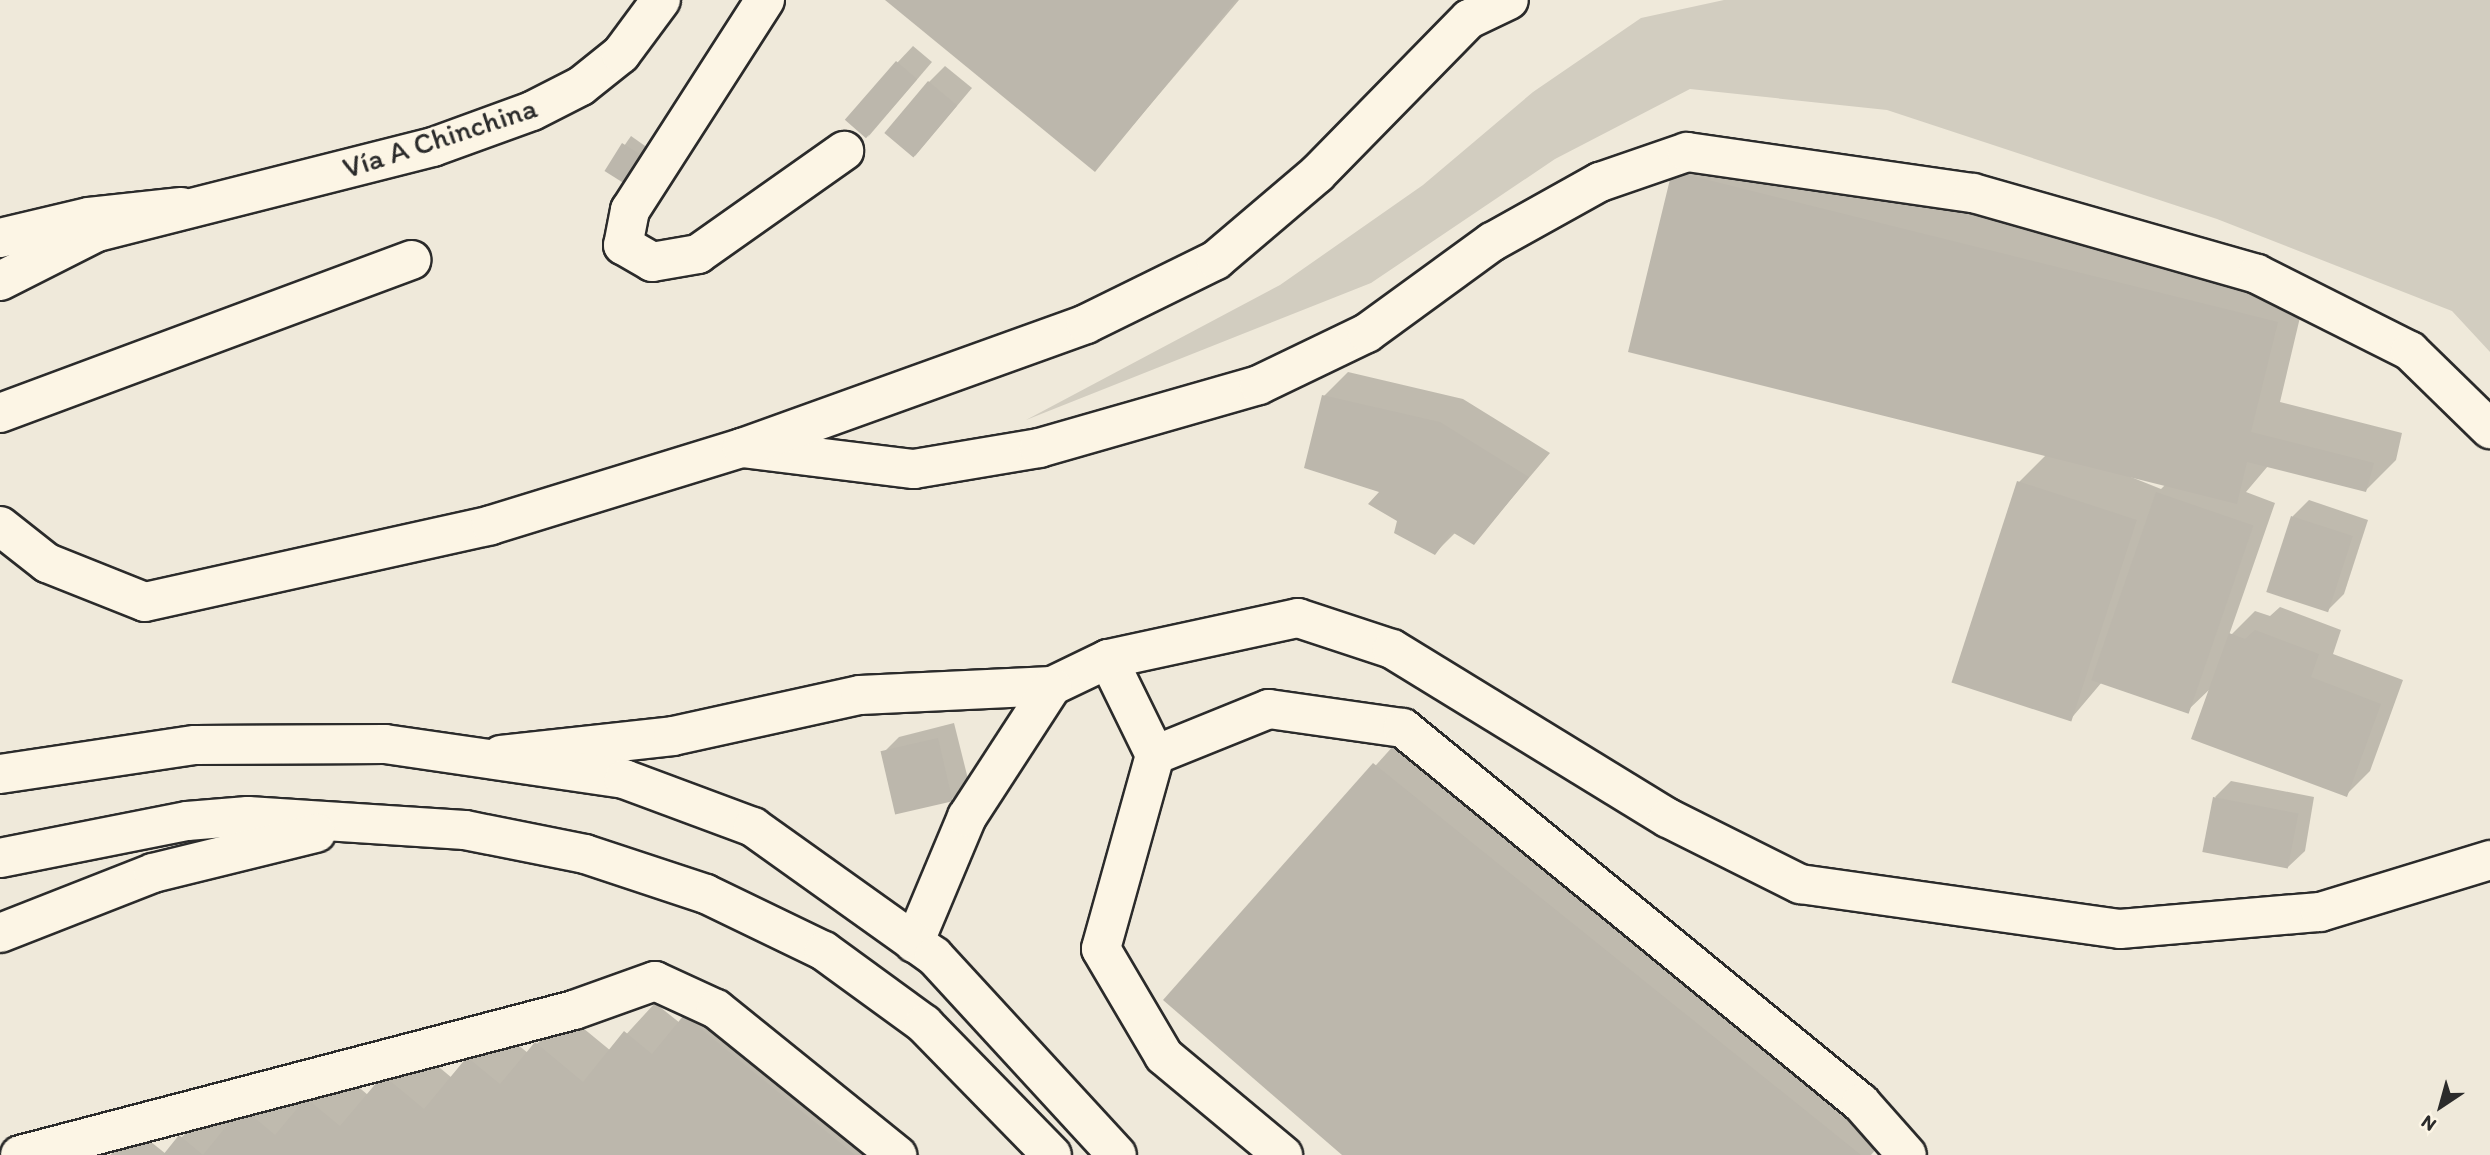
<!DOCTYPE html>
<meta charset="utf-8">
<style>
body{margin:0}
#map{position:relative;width:2490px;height:1155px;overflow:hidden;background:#efe9da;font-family:Itim,sans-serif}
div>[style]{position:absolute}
.green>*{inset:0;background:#d2cdc0}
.shadow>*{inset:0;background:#0003;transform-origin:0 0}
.building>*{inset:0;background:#bcb7ac;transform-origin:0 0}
.roads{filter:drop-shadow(2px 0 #2b2b2b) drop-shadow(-2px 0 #2b2b2b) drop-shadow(0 2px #2b2b2b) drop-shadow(0 -2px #2b2b2b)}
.minor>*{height:38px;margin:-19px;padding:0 19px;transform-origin:19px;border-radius:19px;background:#fcf5e5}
.major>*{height:38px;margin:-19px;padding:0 19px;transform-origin:19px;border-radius:19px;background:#fcf5e5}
.highway>*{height:38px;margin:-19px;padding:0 19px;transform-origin:19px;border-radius:19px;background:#fcf5e5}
span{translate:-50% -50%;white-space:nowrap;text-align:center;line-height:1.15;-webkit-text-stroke:5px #fcf5e5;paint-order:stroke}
.street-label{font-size:30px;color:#2b2b2b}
.north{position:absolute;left:2406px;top:1071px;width:70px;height:70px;-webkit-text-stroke:5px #fcf5e5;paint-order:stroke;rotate:216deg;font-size:19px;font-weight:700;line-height:28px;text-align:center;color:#2b2b2b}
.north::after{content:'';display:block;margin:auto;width:24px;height:32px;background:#2b2b2b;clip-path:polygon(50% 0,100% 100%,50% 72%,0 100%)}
</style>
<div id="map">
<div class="green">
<i style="clip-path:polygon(1724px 0,2490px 0,2490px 352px,2452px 311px,2217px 219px,1887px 110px,1690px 89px,1555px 159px,1371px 283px,1026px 420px,1280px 285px,1423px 185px,1533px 92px,1641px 18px)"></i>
</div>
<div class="shadow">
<i style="clip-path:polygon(888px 0,1239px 0,1095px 170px)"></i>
<i style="clip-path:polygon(913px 46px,932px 62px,868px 137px,897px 63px)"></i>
<i style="clip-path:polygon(945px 66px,972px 88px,915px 156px,929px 82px)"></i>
<i style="left:631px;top:136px;width:19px;height:42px;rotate:35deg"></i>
<i style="clip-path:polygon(evenodd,1704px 142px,2306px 292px,2280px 402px,2402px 433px,2396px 460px,2366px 490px,2268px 466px,2246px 492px,2275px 503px,2228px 638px,2255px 611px,2270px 616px,2280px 607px,2341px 630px,2333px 654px,2403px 680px,2370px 771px,2346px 795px,2212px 687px,2186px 712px,2102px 682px,2069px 721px,2019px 482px,2046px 455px,1674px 172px,1704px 142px,2121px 473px,2166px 484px,2161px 489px,2121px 473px)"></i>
<i style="clip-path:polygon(1348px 372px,1463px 399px,1550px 453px,1474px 543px,1456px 532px,1435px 553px,1399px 520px,1324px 396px)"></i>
<i style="clip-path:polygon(2309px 500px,2368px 520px,2344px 594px,2328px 610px,2269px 591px,2293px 516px)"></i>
<i style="clip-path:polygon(954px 723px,969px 783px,952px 799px,883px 753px,899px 737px)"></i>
<i style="clip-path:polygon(1404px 734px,1894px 1128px,1871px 1155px,1344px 1155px,1165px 1000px)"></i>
<i style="clip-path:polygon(2231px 781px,2314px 797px,2305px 851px,2288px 867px,2215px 797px)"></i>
<i style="clip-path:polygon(715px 987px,920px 1155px,110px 1155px,136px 1130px,166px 1154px,210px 1107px,231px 1124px,273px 1079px,303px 1104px,337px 1069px,368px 1095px,414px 1046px,452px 1078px,498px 1029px,528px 1053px,566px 1014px,611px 1051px,655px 1003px,680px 1023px)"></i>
</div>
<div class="building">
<i style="clip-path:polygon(885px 0,1236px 0,1095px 172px)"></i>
<i style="left:896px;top:61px;width:28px;height:78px;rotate:41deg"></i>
<i style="left:928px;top:81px;width:38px;height:68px;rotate:40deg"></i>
<i style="left:622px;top:143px;width:22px;height:33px;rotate:32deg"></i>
<i style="clip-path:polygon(1672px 171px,2278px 322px,2251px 432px,2374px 463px,2366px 492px,2247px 462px,2237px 504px,1628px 352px)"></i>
<i style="clip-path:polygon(1322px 395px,1440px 422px,1529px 477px,1474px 545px,1452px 532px,1435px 555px,1394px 533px,1397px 521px,1368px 504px,1379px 492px,1304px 468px)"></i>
<i style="left:2017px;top:481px;width:126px;height:212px;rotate:18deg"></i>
<i style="left:2156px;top:492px;width:103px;height:199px;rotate:19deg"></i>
<i style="left:2291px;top:516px;width:65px;height:80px;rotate:18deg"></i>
<i style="clip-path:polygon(2255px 630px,2319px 654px,2311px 677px,2381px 704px,2347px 797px,2191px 739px,2229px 633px,2245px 639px)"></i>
<i style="left:938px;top:738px;width:65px;height:59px;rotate:77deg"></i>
<i style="clip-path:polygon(1373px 763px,1861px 1155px,1342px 1155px,1163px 1000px)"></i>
<i style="left:2213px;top:797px;width:87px;height:56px;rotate:11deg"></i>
<i style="clip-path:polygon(684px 1015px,855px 1155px,163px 1155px,179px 1135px,203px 1155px,242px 1107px,275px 1135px,306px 1098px,340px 1126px,383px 1075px,424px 1109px,467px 1057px,500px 1084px,535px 1042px,583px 1082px,624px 1031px,652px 1054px)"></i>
</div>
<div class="roads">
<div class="minor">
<i style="left:765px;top:0;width:250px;rotate:122.7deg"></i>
<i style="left:630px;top:210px;width:36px;rotate:101deg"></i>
<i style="left:623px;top:245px;width:34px;rotate:30deg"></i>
<i style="left:652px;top:262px;width:47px;rotate:-9.9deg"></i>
<i style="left:698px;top:254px;width:179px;rotate:-35.2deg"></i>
<i style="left:0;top:413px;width:439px;rotate:-20.4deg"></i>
<i style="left:742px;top:448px;width:173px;rotate:7deg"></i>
<i style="left:914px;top:469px;width:127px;rotate:-9.5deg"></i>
<i style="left:1039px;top:448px;width:229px;rotate:-16deg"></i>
<i style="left:1259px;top:385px;width:120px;rotate:-25.7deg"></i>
<i style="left:1367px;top:333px;width:155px;rotate:-36.1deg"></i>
<i style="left:1492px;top:242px;width:124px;rotate:-29.1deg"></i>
<i style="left:1600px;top:182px;width:92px;rotate:-19deg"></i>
<i style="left:1687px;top:152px;width:289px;rotate:8.2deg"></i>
<i style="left:1973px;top:193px;width:295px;rotate:15.9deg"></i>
<i style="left:2257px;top:274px;width:171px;rotate:26.7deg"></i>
<i style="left:2410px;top:351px;width:112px;rotate:44.3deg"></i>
<i style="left:0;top:526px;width:60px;rotate:38.2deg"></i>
<i style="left:47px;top:563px;width:105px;rotate:21.7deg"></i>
<i style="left:145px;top:602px;width:354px;rotate:-12.5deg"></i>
<i style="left:491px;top:525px;width:263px;rotate:-17.1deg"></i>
<i style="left:742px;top:448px;width:366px;rotate:-19.8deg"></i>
<i style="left:1086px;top:324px;width:145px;rotate:-26.2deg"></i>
<i style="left:1216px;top:260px;width:133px;rotate:-40.4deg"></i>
<i style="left:1317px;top:174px;width:217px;rotate:-45.6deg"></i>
<i style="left:1469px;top:19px;width:44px;rotate:-25.4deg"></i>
<i style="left:1108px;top:659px;width:107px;rotate:63.9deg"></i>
<i style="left:1155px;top:755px;width:201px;rotate:105.6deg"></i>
<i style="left:1101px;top:949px;width:124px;rotate:59.5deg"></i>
<i style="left:1164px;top:1056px;width:155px;rotate:39.8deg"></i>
<i style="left:501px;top:755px;width:173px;rotate:-6.3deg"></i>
<i style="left:673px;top:736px;width:191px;rotate:-12.4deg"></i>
<i style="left:860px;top:695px;width:192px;rotate:-2.7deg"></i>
<i style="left:1052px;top:686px;width:62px;rotate:-25.7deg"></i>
<i style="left:1108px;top:659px;width:194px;rotate:-12.2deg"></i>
<i style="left:1298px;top:618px;width:99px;rotate:18.3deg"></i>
<i style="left:1392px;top:649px;width:324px;rotate:31.5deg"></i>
<i style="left:1668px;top:818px;width:148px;rotate:26.6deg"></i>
<i style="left:1800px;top:884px;width:323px;rotate:8deg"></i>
<i style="left:2120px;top:929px;width:201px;rotate:-4.9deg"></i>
<i style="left:2320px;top:912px;width:178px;rotate:-17deg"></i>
<i style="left:1155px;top:755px;width:123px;rotate:-22deg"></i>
<i style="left:1269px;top:709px;width:135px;rotate:8.1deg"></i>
<i style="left:1403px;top:728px;width:592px;rotate:39.31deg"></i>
<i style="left:1861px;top:1103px;width:69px;rotate:48.5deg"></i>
<i style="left:914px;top:943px;width:137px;rotate:-67.2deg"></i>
<i style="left:967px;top:817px;width:156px;rotate:-57deg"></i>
<i style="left:20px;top:1155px;width:573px;rotate:-14.67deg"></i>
<i style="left:574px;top:1010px;width:86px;rotate:-19.7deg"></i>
<i style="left:655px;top:981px;width:67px;rotate:24.7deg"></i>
<i style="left:716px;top:1009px;width:233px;rotate:38.9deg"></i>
</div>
<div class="major">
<i style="left:0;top:281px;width:109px;rotate:-26.8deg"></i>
<i style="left:97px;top:232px;width:347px;rotate:-14.2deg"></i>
<i style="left:433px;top:147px;width:105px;rotate:-20deg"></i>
<i style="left:532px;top:111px;width:55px;rotate:-27deg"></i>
<i style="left:581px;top:86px;width:51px;rotate:-38.7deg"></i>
<i style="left:621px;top:54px;width:67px;rotate:-53.5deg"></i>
</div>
<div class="highway">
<i style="left:0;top:238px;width:91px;rotate:-13.3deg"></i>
<i style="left:89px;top:217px;width:93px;rotate:-6.2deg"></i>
<i style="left:0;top:774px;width:197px;rotate:-8.5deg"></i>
<i style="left:195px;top:745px;width:190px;rotate:-0.3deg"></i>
<i style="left:385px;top:744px;width:242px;rotate:8.3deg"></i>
<i style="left:624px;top:779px;width:138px;rotate:20.4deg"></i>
<i style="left:753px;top:827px;width:222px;rotate:35.5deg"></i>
<i style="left:934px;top:956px;width:270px;rotate:47.4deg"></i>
<i style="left:0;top:858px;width:191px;rotate:-11.2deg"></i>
<i style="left:187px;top:821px;width:61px;rotate:-4.7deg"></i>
<i style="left:248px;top:816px;width:217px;rotate:3.7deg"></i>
<i style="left:465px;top:830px;width:122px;rotate:11.3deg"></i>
<i style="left:585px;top:854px;width:127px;rotate:18.3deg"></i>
<i style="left:706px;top:894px;width:131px;rotate:25.8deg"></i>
<i style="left:824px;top:951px;width:124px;rotate:36.1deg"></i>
<i style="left:924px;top:1024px;width:183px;rotate:45.7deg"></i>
<i style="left:0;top:933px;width:164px;rotate:-21.4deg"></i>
<i style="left:153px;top:873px;width:168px;rotate:-13.8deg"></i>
</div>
</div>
<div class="street-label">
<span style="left:440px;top:138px;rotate:-18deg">Vía A Chinchina</span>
</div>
<div class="north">N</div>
</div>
